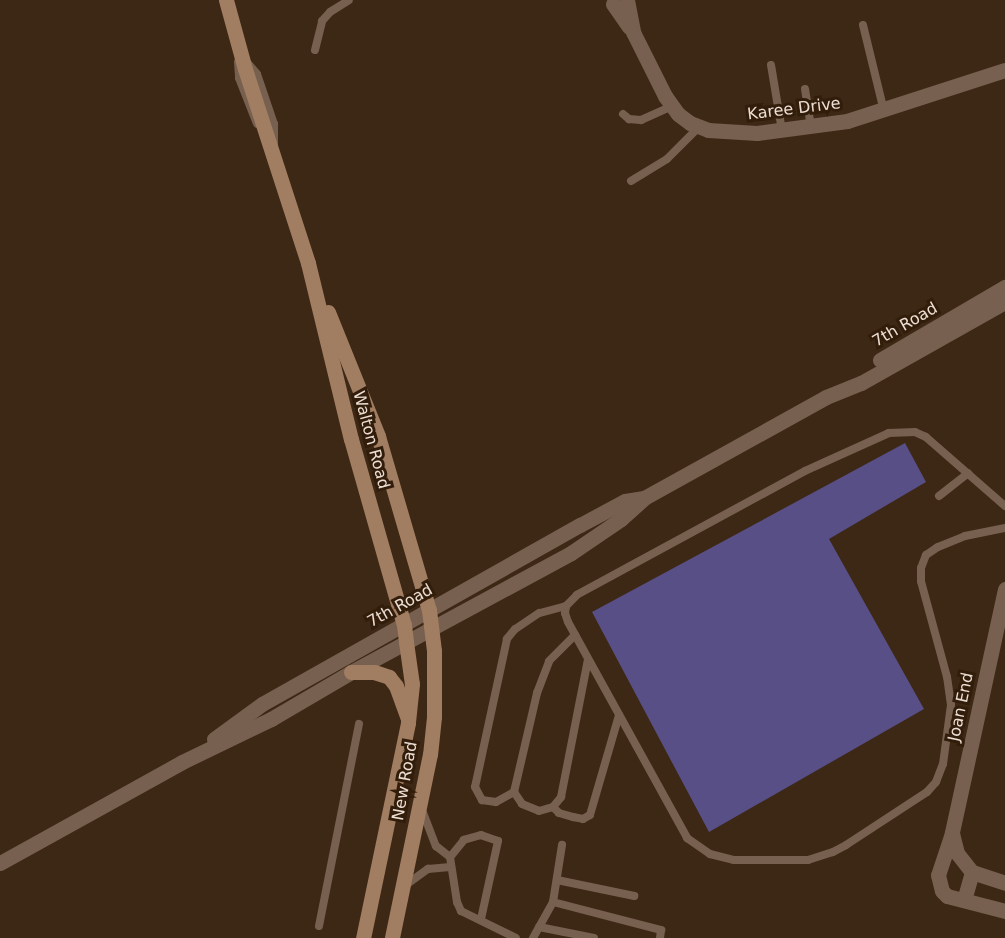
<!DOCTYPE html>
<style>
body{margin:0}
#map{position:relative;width:1005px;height:938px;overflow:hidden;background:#3d2715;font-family:"DejaVu Sans",sans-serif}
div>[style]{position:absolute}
.building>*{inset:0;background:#574f86}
.service>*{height:8px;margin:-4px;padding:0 4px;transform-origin:4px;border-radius:4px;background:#77604f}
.minor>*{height:15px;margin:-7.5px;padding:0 7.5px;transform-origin:7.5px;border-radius:7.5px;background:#77604f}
.tertiary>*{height:15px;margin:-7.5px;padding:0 7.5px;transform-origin:7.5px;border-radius:7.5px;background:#77604f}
.secondary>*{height:15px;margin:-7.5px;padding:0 7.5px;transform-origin:7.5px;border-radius:7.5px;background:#a17d61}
span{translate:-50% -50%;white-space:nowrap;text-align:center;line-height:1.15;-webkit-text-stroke:6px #321d0b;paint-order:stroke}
.street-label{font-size:16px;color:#edded3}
</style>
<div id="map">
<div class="building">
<i style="clip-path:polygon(905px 443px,926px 482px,829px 539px,924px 709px,709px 832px,592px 612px)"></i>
</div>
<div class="service">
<i style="left:863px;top:25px;width:89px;rotate:76.3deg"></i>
<i style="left:315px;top:50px;width:30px;rotate:-76deg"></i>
<i style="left:322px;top:21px;width:12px;rotate:-48deg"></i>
<i style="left:330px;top:12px;width:22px;rotate:-32deg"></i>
<i style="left:245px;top:60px;width:18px;rotate:49deg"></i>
<i style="left:257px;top:74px;width:53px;rotate:71.2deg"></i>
<i style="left:274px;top:124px;width:21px;rotate:90deg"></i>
<i style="left:238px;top:62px;width:16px;rotate:86deg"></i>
<i style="left:239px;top:78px;width:49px;rotate:68.6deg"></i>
<i style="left:771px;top:65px;width:67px;rotate:80.5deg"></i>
<i style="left:805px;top:89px;width:37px;rotate:81deg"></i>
<i style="left:623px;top:114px;width:8px;rotate:40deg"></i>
<i style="left:629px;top:119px;width:12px;rotate:5deg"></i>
<i style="left:641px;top:120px;width:34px;rotate:-24deg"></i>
<i style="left:631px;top:181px;width:42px;rotate:-31.4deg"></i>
<i style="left:667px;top:159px;width:45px;rotate:-45deg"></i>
<i style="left:939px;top:496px;width:37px;rotate:-38deg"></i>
<i style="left:1005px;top:506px;width:105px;rotate:-138.9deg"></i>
<i style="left:926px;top:437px;width:12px;rotate:-156deg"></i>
<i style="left:915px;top:432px;width:26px;rotate:178deg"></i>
<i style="left:889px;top:433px;width:92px;rotate:155.7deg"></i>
<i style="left:805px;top:471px;width:260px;rotate:151.5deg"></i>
<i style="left:577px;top:595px;width:16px;rotate:135deg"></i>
<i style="left:566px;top:606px;width:7px;rotate:98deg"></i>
<i style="left:565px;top:613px;width:9px;rotate:72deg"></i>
<i style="left:568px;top:622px;width:247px;rotate:61.1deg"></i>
<i style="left:687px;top:838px;width:28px;rotate:35deg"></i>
<i style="left:710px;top:854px;width:25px;rotate:14deg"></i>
<i style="left:734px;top:860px;width:74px"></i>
<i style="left:808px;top:860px;width:26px;rotate:-18deg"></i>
<i style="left:833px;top:852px;width:15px;rotate:-28deg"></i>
<i style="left:846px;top:845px;width:97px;rotate:-33.2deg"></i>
<i style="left:927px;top:792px;width:13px;rotate:-48deg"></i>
<i style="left:936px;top:782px;width:19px;rotate:-69deg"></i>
<i style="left:943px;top:764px;width:60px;rotate:-82.3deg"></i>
<i style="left:951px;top:705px;width:28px;rotate:-98deg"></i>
<i style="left:947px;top:677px;width:99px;rotate:-105.2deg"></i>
<i style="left:921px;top:581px;width:13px;rotate:-90deg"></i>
<i style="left:921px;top:568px;width:14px;rotate:-69deg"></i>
<i style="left:926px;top:555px;width:14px;rotate:-34deg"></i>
<i style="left:938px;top:547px;width:29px;rotate:-22deg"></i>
<i style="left:965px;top:536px;width:41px;rotate:-11.3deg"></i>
<i style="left:566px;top:606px;width:28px;rotate:165deg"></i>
<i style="left:539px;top:613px;width:29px;rotate:146deg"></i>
<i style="left:515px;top:629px;width:13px;rotate:129deg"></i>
<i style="left:507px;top:639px;width:151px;rotate:102.2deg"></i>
<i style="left:475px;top:787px;width:15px;rotate:62deg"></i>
<i style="left:482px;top:800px;width:14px;rotate:8deg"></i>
<i style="left:496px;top:802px;width:21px;rotate:-29deg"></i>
<i style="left:514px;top:792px;width:102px;rotate:-76.9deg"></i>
<i style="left:537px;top:693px;width:34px;rotate:-69deg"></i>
<i style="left:549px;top:661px;width:37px;rotate:-45deg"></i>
<i style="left:514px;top:792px;width:14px;rotate:56deg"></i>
<i style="left:522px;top:804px;width:18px;rotate:22deg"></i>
<i style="left:539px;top:811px;width:15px;rotate:-16deg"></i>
<i style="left:553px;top:807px;width:13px;rotate:-51deg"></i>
<i style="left:561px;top:797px;width:140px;rotate:-78.9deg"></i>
<i style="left:553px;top:807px;width:8px;rotate:45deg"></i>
<i style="left:559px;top:813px;width:15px;rotate:16deg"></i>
<i style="left:573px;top:817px;width:10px;rotate:11deg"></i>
<i style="left:583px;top:819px;width:8px;rotate:-30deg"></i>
<i style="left:590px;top:815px;width:104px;rotate:-73.8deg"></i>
<i style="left:422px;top:810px;width:39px;rotate:69deg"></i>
<i style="left:436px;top:846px;width:18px;rotate:38deg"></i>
<i style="left:557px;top:880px;width:79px;rotate:11.7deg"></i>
<i style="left:403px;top:887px;width:31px;rotate:-36deg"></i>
<i style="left:428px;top:869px;width:22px;rotate:-5deg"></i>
<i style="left:553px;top:902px;width:112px;rotate:14.5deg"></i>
<i style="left:661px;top:930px;width:8px;rotate:97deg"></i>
<i style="left:481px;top:919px;width:80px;rotate:-77.7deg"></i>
<i style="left:498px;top:841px;width:18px;rotate:-161deg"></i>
<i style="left:481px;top:835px;width:18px;rotate:164deg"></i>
<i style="left:464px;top:840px;width:22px;rotate:129deg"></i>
<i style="left:450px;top:857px;width:46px;rotate:81.2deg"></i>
<i style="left:457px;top:902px;width:10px;rotate:66deg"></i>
<i style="left:461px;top:911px;width:61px;rotate:26.1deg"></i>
<i style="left:319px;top:926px;width:206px;rotate:-78.8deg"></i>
<i style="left:539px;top:927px;width:56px;rotate:11.3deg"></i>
<i style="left:533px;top:938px;width:41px;rotate:-60.9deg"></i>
<i style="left:553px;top:902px;width:58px;rotate:-81deg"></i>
</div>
<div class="minor">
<i style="left:627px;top:0;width:33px;rotate:79deg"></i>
<i style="left:633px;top:32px;width:72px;rotate:63.4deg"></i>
<i style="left:665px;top:96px;width:22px;rotate:54deg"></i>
<i style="left:678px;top:114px;width:15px;rotate:37deg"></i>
<i style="left:690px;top:123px;width:19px;rotate:21deg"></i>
<i style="left:708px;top:130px;width:49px;rotate:3.5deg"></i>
<i style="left:757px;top:133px;width:91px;rotate:-7.6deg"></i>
<i style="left:847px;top:121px;width:166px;rotate:-17.9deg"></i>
<i style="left:613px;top:4px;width:28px;rotate:55deg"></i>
<i style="left:1005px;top:589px;width:250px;rotate:102.3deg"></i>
<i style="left:952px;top:833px;width:44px;rotate:108.4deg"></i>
<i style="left:938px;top:875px;width:16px;rotate:76deg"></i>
<i style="left:942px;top:891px;width:7px;rotate:45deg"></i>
<i style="left:947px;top:896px;width:60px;rotate:14.5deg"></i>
<i style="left:952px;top:833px;width:21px;rotate:76deg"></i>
<i style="left:957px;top:853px;width:24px;rotate:52deg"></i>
<i style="left:972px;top:872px;width:35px;rotate:18deg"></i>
<i style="left:964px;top:900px;width:29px;rotate:-74deg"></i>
</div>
<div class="tertiary">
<i style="left:880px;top:360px;width:145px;rotate:-30.3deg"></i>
<i style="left:214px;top:739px;width:59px;rotate:-36.1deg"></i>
<i style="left:262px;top:704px;width:365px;rotate:-29.4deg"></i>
<i style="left:580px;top:525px;width:51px;rotate:-28.1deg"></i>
<i style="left:625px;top:501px;width:19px;rotate:-9deg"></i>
<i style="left:0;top:863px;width:208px;rotate:-29deg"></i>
<i style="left:182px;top:762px;width:99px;rotate:-25.8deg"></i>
<i style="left:271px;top:719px;width:93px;rotate:-30.4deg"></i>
<i style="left:351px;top:672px;width:250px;rotate:-28.4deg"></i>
<i style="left:571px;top:553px;width:60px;rotate:-34.2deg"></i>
<i style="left:621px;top:519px;width:31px;rotate:-42deg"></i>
<i style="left:644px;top:498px;width:208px;rotate:-29deg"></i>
<i style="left:826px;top:397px;width:38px;rotate:-22deg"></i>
<i style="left:861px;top:383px;width:165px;rotate:-29.4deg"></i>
</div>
<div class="secondary">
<i style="left:226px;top:0;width:72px;rotate:74.6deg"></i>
<i style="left:245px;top:69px;width:204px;rotate:72deg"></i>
<i style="left:308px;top:263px;width:181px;rotate:76.3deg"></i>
<i style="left:351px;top:439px;width:193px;rotate:74.1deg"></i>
<i style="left:404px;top:625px;width:17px;rotate:83deg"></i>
<i style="left:406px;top:642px;width:42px;rotate:81.9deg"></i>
<i style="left:412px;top:684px;width:39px;rotate:96deg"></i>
<i style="left:408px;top:723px;width:220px;rotate:101.8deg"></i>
<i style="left:328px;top:312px;width:134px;rotate:68deg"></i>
<i style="left:378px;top:436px;width:181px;rotate:73.7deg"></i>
<i style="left:429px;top:610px;width:41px;rotate:83deg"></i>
<i style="left:434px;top:651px;width:66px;rotate:90deg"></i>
<i style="left:434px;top:717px;width:37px;rotate:96deg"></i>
<i style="left:430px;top:754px;width:188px;rotate:101.7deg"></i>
<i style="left:351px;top:672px;width:23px"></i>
<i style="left:374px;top:672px;width:16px;rotate:18deg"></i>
<i style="left:389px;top:677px;width:11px;rotate:52deg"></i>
<i style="left:396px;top:686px;width:33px;rotate:70deg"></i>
</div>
<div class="street-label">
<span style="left:794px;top:109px;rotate:-7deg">Karee Drive</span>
<span style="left:905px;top:325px;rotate:-30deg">7th Road</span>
<span style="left:371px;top:440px;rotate:75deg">Walton Road</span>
<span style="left:400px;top:606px;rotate:-29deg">7th Road</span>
<span style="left:961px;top:707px;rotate:-78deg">Joan End</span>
<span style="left:405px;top:781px;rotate:-80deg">New Road</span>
</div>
</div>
